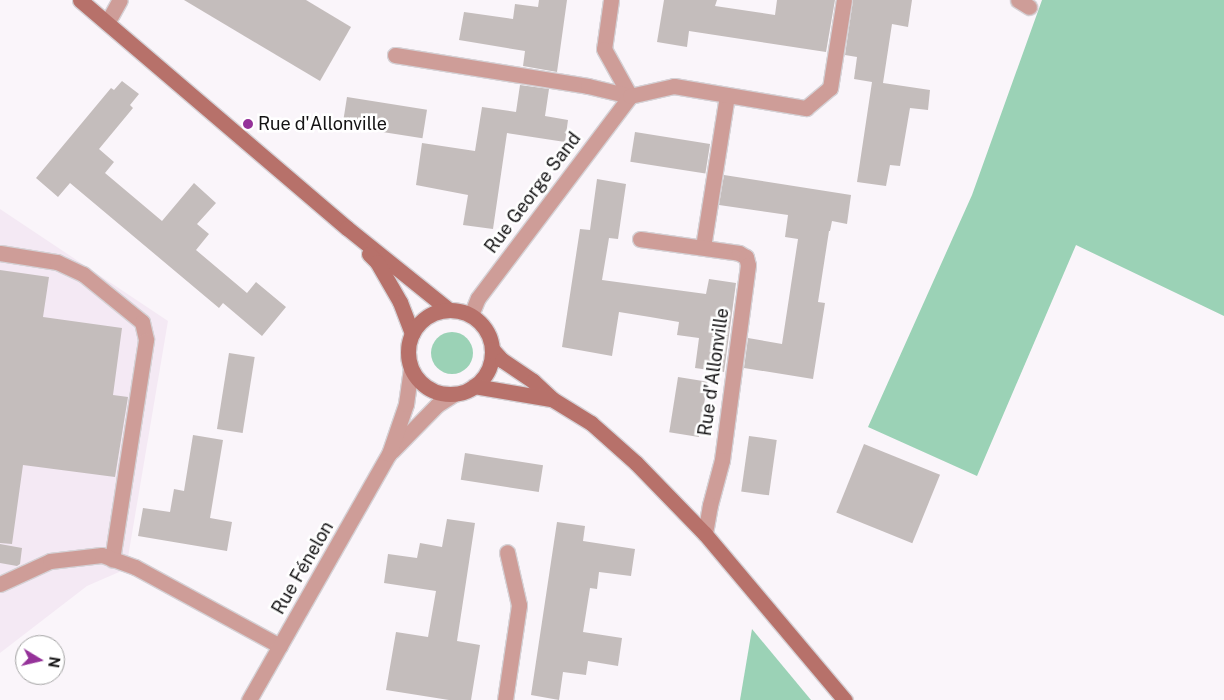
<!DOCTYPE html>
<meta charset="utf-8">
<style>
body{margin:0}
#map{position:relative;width:1224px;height:700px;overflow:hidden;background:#faf5fa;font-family:"Public Sans",sans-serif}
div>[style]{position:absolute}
.built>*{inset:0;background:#f4e9f4}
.green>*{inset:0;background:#9bd2b6}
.round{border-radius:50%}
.building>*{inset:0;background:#c4bdbc;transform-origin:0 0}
.roads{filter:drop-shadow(1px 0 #d5d1d5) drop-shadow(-1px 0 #d5d1d5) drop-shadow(0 1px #d5d1d5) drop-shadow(0 -1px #d5d1d5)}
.service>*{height:15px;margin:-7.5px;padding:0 7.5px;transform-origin:7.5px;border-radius:7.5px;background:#ce9d98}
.minor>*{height:15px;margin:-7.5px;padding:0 7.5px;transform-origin:7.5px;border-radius:7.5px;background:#ce9d98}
.secondary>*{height:15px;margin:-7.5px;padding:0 7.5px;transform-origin:7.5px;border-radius:7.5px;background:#b7716a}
.secondary>.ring{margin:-7.5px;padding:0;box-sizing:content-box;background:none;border:15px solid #b7716a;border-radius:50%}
.dots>*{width:14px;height:14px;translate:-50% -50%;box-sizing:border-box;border:2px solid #fff;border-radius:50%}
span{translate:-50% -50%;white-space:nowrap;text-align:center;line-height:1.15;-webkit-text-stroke:5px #fff;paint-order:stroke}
.poi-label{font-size:18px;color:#141314}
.left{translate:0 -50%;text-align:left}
.street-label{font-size:18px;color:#141314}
.north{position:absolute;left:15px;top:635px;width:50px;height:50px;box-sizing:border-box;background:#fff;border:1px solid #a1a1a1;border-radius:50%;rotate:99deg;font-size:14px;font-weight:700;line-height:20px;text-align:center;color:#141314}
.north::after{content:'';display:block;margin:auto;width:18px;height:22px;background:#953299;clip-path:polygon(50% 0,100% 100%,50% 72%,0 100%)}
</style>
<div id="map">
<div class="built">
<i style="clip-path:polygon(0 209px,168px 321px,126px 569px,87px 586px,0 653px)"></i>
</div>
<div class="green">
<i style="clip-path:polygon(1042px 0,1224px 0,1224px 316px,1076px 245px,977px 476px,868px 427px,972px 195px)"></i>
<i class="round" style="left:431px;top:332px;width:42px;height:42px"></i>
<i style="clip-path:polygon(752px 629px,811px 700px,740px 700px)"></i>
</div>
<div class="building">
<i style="clip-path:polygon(184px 0,306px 0,351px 27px,320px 81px)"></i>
<i style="clip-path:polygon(539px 0,567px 0,557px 72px,523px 66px,525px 51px,459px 40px,464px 12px,513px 19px,515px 4px,538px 7px)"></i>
<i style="clip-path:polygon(664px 0,717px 0,715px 6px,775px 15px,777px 0,835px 0,826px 52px,689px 31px,687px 47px,657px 42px)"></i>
<i style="clip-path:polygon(853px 0,912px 0,908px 27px,892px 24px,883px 83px,930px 90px,928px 110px,910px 108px,900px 166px,890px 165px,886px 186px,857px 182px,872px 82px,854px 79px,857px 57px,845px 55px)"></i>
<i style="clip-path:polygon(122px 81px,139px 94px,130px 105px,133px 108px,99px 149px,114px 162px,105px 173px,162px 221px,194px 183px,216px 203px,197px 224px,209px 234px,196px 250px,247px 293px,256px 282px,286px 307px,262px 336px,223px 303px,219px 308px,70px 183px,58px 197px,36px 178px,111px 88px,114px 90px)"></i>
<i style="clip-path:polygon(520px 85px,549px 89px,545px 116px,568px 120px,565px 142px,507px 133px,493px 229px,463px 225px,468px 195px,416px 185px,422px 143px,475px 151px,482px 107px,516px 112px)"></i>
<i style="left:347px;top:97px;width:81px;height:29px;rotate:9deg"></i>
<i style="left:635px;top:132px;width:76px;height:30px;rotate:9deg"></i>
<i style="clip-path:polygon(724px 175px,851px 195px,847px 224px,832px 221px,830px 231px,829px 231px,818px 302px,825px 303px,813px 379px,744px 368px,748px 338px,782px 344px,798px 239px,785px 237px,788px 215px,719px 205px)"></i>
<i style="clip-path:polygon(597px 179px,626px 184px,618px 239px,609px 238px,602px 280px,706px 294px,709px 279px,736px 283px,724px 372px,695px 368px,699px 338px,677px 335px,679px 322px,650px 317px,619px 312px,612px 356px,562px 347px,580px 229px,590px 230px)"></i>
<i style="clip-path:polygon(0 270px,49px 277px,43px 317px,122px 328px,113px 395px,128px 397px,115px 477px,23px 465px,12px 544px,0 543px)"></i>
<i style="left:229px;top:353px;width:26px;height:77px;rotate:9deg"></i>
<i style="left:678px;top:377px;width:30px;height:56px;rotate:9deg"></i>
<i style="clip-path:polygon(193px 435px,223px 440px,210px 518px,232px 522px,227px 551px,138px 536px,143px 508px,170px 512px,174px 489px,184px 491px)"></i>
<i style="left:749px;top:436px;width:28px;height:56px;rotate:8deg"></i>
<i style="left:864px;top:444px;width:82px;height:74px;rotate:22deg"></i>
<i style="left:465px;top:453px;width:79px;height:27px;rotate:9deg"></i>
<i style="clip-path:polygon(447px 519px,475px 523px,457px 641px,480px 645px,471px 700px,449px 700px,386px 690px,396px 632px,428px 637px,436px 591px,384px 583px,388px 554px,417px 558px,420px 543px,442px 547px)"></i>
<i style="clip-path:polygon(557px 522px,585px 526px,583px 541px,635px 549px,631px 576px,599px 572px,597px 589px,590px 588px,583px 632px,622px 638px,618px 666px,588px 661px,586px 675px,563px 672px,559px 700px,531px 695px)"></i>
<i style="clip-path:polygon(0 544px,22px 548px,20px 564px,17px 566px,0 563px)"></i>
</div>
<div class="roads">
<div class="service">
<i style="left:806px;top:108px;width:31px;rotate:-40deg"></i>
<i style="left:830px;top:88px;width:89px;rotate:-81deg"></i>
<i style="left:703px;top:247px;width:154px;rotate:-81deg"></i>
<i style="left:0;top:253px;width:58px;rotate:9deg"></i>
<i style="left:57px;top:262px;width:29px;rotate:25deg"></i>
<i style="left:83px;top:274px;width:76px;rotate:39.1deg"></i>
<i style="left:142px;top:322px;width:18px;rotate:77deg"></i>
<i style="left:146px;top:340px;width:222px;rotate:98.8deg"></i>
<i style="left:0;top:584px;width:55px;rotate:-24.7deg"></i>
<i style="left:50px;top:561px;width:52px;rotate:-6.6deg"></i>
<i style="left:102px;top:555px;width:35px;rotate:20deg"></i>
<i style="left:135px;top:567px;width:165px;rotate:28.6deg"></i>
</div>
<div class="minor">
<i style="left:611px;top:0;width:49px;rotate:98.1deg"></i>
<i style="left:604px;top:49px;width:54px;rotate:61deg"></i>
<i style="left:1018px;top:0;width:13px;rotate:32deg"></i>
<i style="left:107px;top:23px;width:26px;rotate:-61deg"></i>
<i style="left:395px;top:55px;width:195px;rotate:9.1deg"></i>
<i style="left:588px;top:86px;width:43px;rotate:13.4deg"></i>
<i style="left:640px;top:239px;width:100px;rotate:8deg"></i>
<i style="left:739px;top:253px;width:8px;rotate:30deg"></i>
<i style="left:746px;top:257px;width:8px;rotate:76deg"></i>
<i style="left:748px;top:265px;width:197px;rotate:97.6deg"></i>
<i style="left:722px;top:460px;width:47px;rotate:104.9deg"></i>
<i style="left:710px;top:505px;width:29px;rotate:100deg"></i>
<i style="left:471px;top:315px;width:18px;rotate:-68deg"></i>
<i style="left:478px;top:298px;width:253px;rotate:-53deg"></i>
<i style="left:630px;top:96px;width:45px;rotate:-12.8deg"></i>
<i style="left:674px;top:86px;width:134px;rotate:9.5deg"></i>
<i style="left:392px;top:451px;width:64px;rotate:-45.6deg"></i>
<i style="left:437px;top:405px;width:20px;rotate:-33deg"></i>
<i style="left:249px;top:700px;width:283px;rotate:-60.4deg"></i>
<i style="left:389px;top:454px;width:53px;rotate:-71.2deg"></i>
<i style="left:406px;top:404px;width:36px;rotate:-82deg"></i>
<i style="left:505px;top:700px;width:96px;rotate:-81.6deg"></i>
<i style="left:519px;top:605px;width:54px;rotate:-102.8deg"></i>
</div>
<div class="secondary">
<i style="left:80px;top:0;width:351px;rotate:40.5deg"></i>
<i style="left:347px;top:228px;width:131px;rotate:38.8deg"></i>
<i style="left:369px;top:254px;width:11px;rotate:45deg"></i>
<i style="left:377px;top:262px;width:46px;rotate:60.1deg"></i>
<i style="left:400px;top:302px;width:34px;rotate:69deg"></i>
<i class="ring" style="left:408px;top:310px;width:69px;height:69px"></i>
<i style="left:492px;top:349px;width:15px;rotate:48deg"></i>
<i style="left:502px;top:360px;width:37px;rotate:34deg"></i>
<i style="left:533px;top:381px;width:26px;rotate:43deg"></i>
<i style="left:552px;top:399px;width:46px;rotate:31.6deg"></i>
<i style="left:591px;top:423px;width:60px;rotate:41.6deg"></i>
<i style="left:636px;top:463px;width:99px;rotate:45.8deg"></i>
<i style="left:705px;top:534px;width:217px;rotate:49.9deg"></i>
<i style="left:474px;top:386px;width:78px;rotate:9.6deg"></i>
</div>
</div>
<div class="dots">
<i style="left:248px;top:124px;background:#953299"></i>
</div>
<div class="poi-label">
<span class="left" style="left:258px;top:124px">Rue d'Allonville</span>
</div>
<div class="street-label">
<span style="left:533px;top:193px;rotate:-53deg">Rue George Sand</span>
<span style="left:714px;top:372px;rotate:-82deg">Rue d'Allonville</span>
<span style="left:303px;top:568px;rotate:-60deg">Rue Fénelon</span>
</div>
<div class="north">N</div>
</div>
